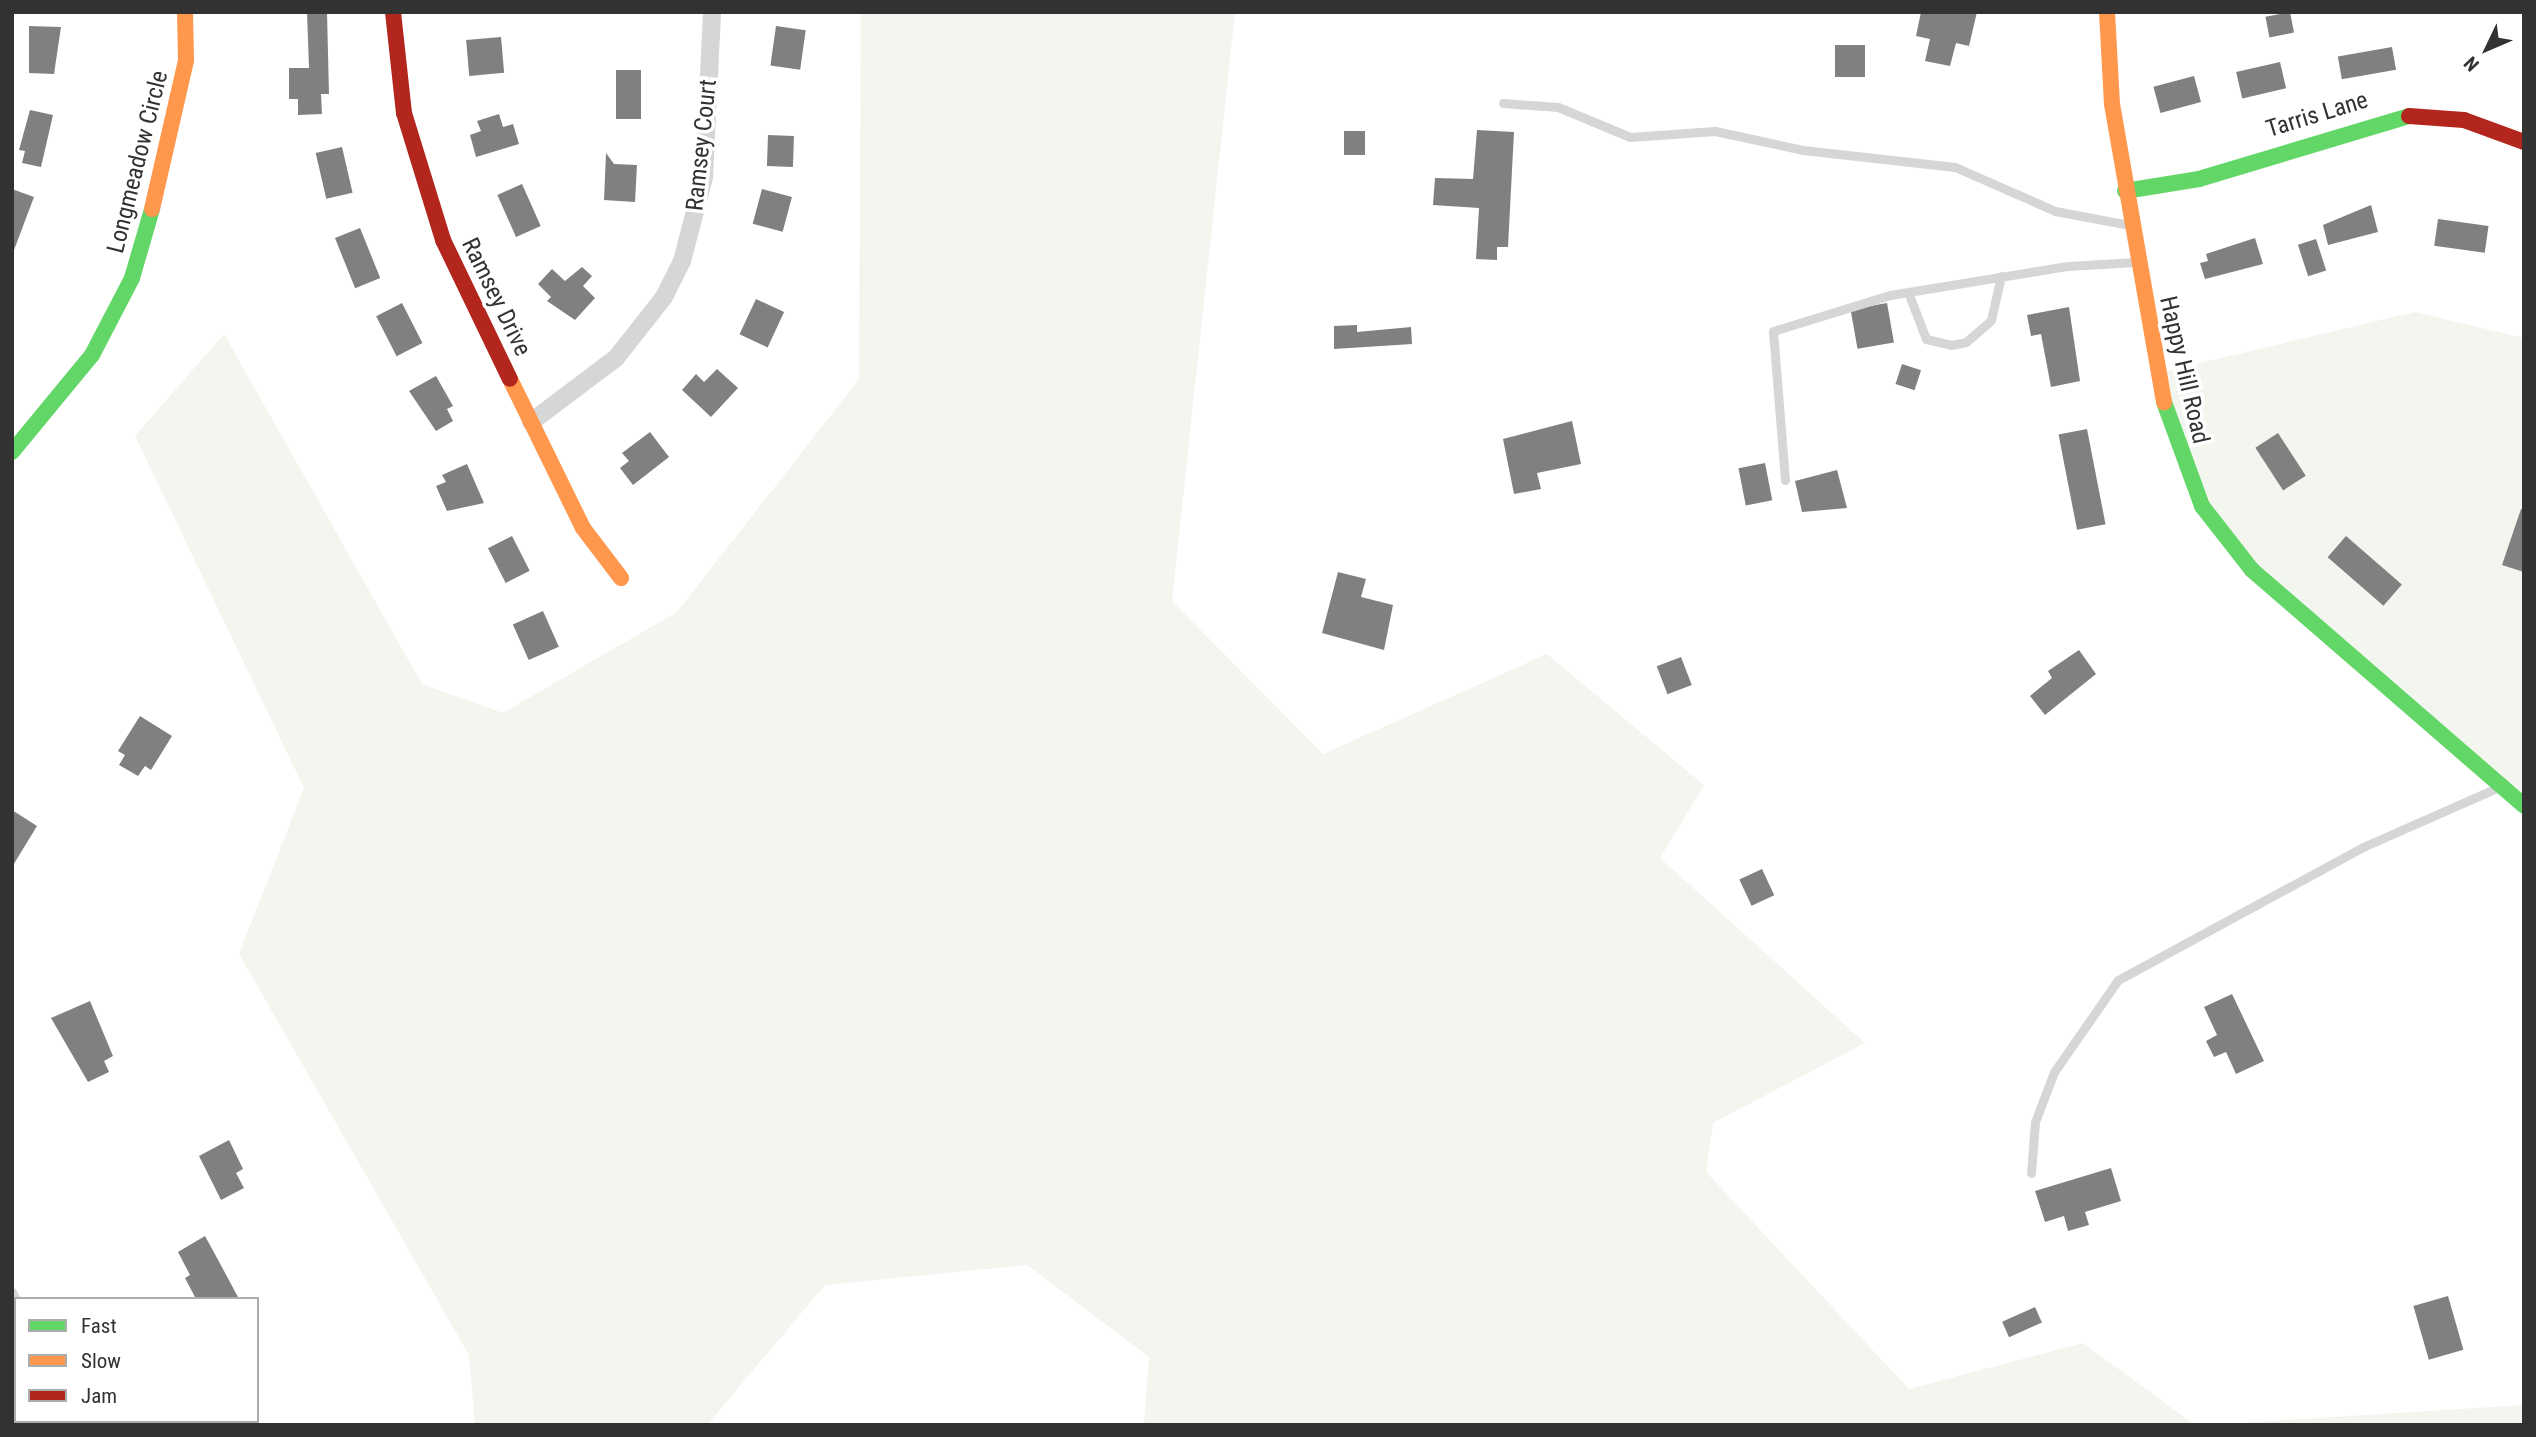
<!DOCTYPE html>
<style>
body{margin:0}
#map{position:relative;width:2536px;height:1437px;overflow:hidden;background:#fff;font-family:"Roboto Condensed",sans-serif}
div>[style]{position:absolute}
.green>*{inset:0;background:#f2f6ee}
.building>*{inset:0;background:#808080;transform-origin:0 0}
.lane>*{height:9px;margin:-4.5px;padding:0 4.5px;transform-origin:4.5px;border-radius:4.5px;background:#d6d6d6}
.street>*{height:18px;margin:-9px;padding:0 9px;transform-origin:9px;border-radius:9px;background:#d6d6d6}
.fast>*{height:16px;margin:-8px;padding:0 8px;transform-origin:8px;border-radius:8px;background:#63d668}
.slow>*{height:16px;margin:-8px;padding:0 8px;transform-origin:8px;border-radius:8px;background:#ff974d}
.jam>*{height:16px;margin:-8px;padding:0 8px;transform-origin:8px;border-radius:8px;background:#b3261e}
span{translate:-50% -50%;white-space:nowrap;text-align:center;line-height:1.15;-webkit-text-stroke:7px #fff;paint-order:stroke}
.street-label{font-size:24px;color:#323232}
.frame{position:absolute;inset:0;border:14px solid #323232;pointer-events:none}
.legend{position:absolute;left:14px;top:1297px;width:245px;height:126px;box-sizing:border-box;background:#fff;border:2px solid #adadad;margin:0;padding:9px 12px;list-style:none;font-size:21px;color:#323232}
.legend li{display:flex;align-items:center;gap:14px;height:35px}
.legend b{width:35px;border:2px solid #adadad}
.north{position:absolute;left:2452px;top:14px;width:70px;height:70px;-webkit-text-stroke:5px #fff;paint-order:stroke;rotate:226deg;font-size:19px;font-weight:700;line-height:28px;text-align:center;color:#323232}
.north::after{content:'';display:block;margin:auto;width:24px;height:32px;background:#323232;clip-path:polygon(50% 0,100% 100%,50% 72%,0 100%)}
</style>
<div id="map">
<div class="green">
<i style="clip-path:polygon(861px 12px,1235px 12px,1172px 601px,1323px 754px,1547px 654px,1704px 785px,1660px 858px,1865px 1043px,1713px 1123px,1706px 1172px,1909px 1389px,2083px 1343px,2195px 1425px,1144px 1425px,1149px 1357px,1027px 1265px,825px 1285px,707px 1425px,475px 1425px,469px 1355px,239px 954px,304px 788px,135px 436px,224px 334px,422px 684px,503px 713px,677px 612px,859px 379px)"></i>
<i style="clip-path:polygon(2415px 312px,2524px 338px,2524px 807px,2225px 540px,2158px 373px)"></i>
<i style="clip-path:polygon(2524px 1405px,2524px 1425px,2208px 1425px)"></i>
</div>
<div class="building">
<i style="clip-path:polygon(307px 12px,327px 12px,329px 94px,321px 94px,322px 114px,298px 115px,298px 99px,289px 99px,289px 68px,309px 68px)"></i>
<i style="clip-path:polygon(1921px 12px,1977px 12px,1969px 46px,1956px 43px,1950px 66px,1925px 61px,1930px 39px,1916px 36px)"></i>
<i style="left:2290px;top:12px;width:21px;height:25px;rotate:79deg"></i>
<i style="clip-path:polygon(29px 26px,61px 27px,54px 74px,29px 73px)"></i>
<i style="left:776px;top:26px;width:30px;height:40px;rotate:8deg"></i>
<i style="left:501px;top:37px;width:36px;height:35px;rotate:85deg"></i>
<i style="left:1835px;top:45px;width:30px;height:32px"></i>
<i style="left:2392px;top:47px;width:23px;height:55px;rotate:80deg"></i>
<i style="left:2280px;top:62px;width:27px;height:45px;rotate:77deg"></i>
<i style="left:616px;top:70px;width:25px;height:49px"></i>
<i style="left:2194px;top:76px;width:27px;height:42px;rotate:75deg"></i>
<i style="clip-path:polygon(30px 110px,53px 115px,41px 167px,22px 163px,25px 151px,19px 150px)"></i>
<i style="clip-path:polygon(499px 114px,503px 127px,513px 124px,519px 144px,476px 157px,470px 135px,481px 131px,477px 121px)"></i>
<i style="clip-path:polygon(1477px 130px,1514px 132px,1508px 247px,1497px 247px,1497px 260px,1476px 259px,1479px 208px,1433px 205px,1435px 178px,1473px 179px)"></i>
<i style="left:1365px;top:131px;width:24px;height:21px;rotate:90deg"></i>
<i style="left:768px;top:135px;width:26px;height:31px;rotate:2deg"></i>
<i style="left:342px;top:147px;width:47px;height:27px;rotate:77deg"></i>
<i style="clip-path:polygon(606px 153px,614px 164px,637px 165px,635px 202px,604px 200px)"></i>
<i style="left:522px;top:184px;width:46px;height:27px;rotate:66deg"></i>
<i style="clip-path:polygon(12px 189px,34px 197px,14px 250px,12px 249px)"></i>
<i style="left:762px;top:189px;width:31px;height:36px;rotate:15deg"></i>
<i style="clip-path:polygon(2371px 205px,2378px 232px,2328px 245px,2323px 225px)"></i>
<i style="left:2438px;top:219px;width:51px;height:27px;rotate:8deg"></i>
<i style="left:360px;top:228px;width:54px;height:27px;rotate:68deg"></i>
<i style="clip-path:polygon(2255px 238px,2263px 264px,2205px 279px,2200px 263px,2208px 261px,2206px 254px)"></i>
<i style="left:2316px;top:239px;width:33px;height:19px;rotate:72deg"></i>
<i style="clip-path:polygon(582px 267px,592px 276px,583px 286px,595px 298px,575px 320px,547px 301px,551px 297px,538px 284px,552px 269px,565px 281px)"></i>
<i style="left:756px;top:299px;width:31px;height:39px;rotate:25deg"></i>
<i style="left:402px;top:303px;width:45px;height:29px;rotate:63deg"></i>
<i style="left:1887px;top:303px;width:40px;height:37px;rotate:80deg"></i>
<i style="clip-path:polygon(2069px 307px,2080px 381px,2051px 387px,2041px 334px,2031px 336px,2027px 315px)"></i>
<i style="clip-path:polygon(1357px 325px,1357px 332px,1411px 327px,1412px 344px,1334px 349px,1334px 326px)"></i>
<i style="left:1902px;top:364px;width:20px;height:21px;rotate:18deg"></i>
<i style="clip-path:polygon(717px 369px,738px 388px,711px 417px,682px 390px,696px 374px,704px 382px)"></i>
<i style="clip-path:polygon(436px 376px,453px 406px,447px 409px,453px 421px,436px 431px,409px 391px)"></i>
<i style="clip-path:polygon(1572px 421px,1581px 464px,1537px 473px,1541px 489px,1514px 494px,1503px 439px)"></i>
<i style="left:2087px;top:429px;width:97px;height:29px;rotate:79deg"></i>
<i style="clip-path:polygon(650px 432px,669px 457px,633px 485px,620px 468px,629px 461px,622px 453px)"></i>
<i style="left:2278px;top:433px;width:51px;height:27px;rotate:57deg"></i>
<i style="left:1765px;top:463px;width:38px;height:27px;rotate:79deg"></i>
<i style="clip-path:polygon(467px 464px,484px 503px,447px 511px,436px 486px,446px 482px,442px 475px)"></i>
<i style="clip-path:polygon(1837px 470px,1847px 508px,1802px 512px,1795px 481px)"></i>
<i style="clip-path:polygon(2521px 509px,2524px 510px,2524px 572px,2502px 565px)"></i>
<i style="left:512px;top:536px;width:39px;height:27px;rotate:63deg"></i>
<i style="left:2346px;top:536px;width:74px;height:28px;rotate:41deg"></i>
<i style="clip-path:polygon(1338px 572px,1366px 579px,1361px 597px,1393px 605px,1384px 650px,1322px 633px)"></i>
<i style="left:543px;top:611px;width:39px;height:33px;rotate:66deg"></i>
<i style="clip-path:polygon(2079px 650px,2096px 674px,2045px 715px,2030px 696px,2052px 678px,2048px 671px)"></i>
<i style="left:1681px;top:657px;width:30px;height:26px;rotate:69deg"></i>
<i style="clip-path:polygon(140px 716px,172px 736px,151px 770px,145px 766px,138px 776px,119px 765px,125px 755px,118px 751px)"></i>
<i style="clip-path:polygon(12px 810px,37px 826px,12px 867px)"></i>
<i style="left:1762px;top:869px;width:29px;height:25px;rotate:65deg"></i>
<i style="clip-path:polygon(2232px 994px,2264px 1061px,2236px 1074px,2226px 1052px,2214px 1057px,2206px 1041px,2217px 1035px,2204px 1007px)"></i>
<i style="clip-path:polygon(90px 1001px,113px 1056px,104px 1061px,109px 1072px,88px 1082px,51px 1018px)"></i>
<i style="clip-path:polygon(229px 1140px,243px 1169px,236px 1173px,244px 1188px,221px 1200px,199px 1156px)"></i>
<i style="clip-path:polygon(2111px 1168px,2121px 1201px,2085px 1212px,2089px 1225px,2068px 1231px,2064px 1216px,2045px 1222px,2035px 1191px)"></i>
<i style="clip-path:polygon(205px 1236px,223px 1269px,239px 1299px,196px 1299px,185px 1278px,190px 1275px,178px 1252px)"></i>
<i style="left:2448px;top:1296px;width:56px;height:36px;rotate:74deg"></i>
<i style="left:2035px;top:1307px;width:17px;height:36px;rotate:66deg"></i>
</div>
<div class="lane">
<i style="left:1503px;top:103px;width:55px;rotate:4.2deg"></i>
<i style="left:1558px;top:107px;width:78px;rotate:22.6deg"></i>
<i style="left:1630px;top:137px;width:85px;rotate:-4deg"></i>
<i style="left:1715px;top:131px;width:90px;rotate:12.2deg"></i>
<i style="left:1803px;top:150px;width:153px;rotate:6.4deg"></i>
<i style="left:1955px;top:167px;width:109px;rotate:23.7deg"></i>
<i style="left:2055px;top:211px;width:75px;rotate:10.7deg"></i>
<i style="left:1908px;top:292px;width:50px;rotate:69deg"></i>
<i style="left:1926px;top:339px;width:26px;rotate:13deg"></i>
<i style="left:1951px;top:345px;width:15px;rotate:-11deg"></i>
<i style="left:1966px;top:342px;width:33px;rotate:-41deg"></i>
<i style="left:1991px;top:320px;width:45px;rotate:-77.2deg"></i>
<i style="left:1785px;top:480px;width:149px;rotate:-94.6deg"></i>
<i style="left:1773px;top:331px;width:122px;rotate:-17.1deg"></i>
<i style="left:1890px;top:295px;width:180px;rotate:-9.3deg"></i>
<i style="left:2068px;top:266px;width:67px;rotate:-3.4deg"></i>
<i style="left:2031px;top:1173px;width:51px;rotate:-85.5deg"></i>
<i style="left:2035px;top:1122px;width:53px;rotate:-69.2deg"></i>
<i style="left:2054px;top:1072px;width:112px;rotate:-55.2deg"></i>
<i style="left:2118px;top:980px;width:279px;rotate:-28.5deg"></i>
<i style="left:2363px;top:847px;width:149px;rotate:-23.8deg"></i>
<i style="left:12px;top:1292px;width:8px;rotate:60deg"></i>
</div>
<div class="street">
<i style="left:531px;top:422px;width:106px;rotate:-37deg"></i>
<i style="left:616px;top:358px;width:78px;rotate:-51.8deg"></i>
<i style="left:664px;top:297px;width:40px;rotate:-63.4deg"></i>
<i style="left:682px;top:261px;width:87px;rotate:-75.3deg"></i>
<i style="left:704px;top:177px;width:165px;rotate:-87.2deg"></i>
<i style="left:74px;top:1421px;width:4px;rotate:63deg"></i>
</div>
<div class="fast">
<i style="left:2125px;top:191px;width:75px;rotate:-9.2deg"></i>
<i style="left:2199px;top:179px;width:219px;rotate:-16.7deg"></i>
<i style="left:2164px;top:402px;width:111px;rotate:69.9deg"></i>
<i style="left:2202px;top:506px;width:81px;rotate:52deg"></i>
<i style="left:2252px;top:570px;width:360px;rotate:40.9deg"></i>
<i style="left:12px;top:452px;width:126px;rotate:-50.5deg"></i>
<i style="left:92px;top:355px;width:87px;rotate:-62.5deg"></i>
<i style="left:132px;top:278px;width:72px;rotate:-73.8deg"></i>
</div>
<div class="slow">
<i style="left:2107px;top:12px;width:92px;rotate:86.9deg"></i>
<i style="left:2112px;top:104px;width:303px;rotate:80.1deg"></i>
<i style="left:152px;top:209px;width:153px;rotate:-77.1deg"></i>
<i style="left:186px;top:60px;width:48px;rotate:-91.2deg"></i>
<i style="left:510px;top:379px;width:166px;rotate:63.9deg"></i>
<i style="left:583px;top:528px;width:63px;rotate:52.8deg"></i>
</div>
<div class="jam">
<i style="left:393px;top:12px;width:102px;rotate:83.8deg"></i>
<i style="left:404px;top:113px;width:133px;rotate:72.9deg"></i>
<i style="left:443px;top:240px;width:154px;rotate:64.3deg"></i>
<i style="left:2409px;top:116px;width:55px;rotate:4.2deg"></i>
<i style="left:2464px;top:120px;width:64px;rotate:20.1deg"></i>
</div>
<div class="street-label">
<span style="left:2317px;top:115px;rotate:-17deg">Tarris Lane</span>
<span style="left:702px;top:145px;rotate:-84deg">Ramsey Court</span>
<span style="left:138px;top:162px;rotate:-76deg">Longmeadow Circle</span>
<span style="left:496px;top:297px;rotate:64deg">Ramsey Drive</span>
<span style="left:2184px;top:370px;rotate:77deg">Happy Hill Road</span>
</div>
<div class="frame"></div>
<ul class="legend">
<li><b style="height:9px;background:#63d668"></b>Fast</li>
<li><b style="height:9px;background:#ff974d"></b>Slow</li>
<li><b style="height:9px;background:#b3261e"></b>Jam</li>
</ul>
<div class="north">N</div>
</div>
